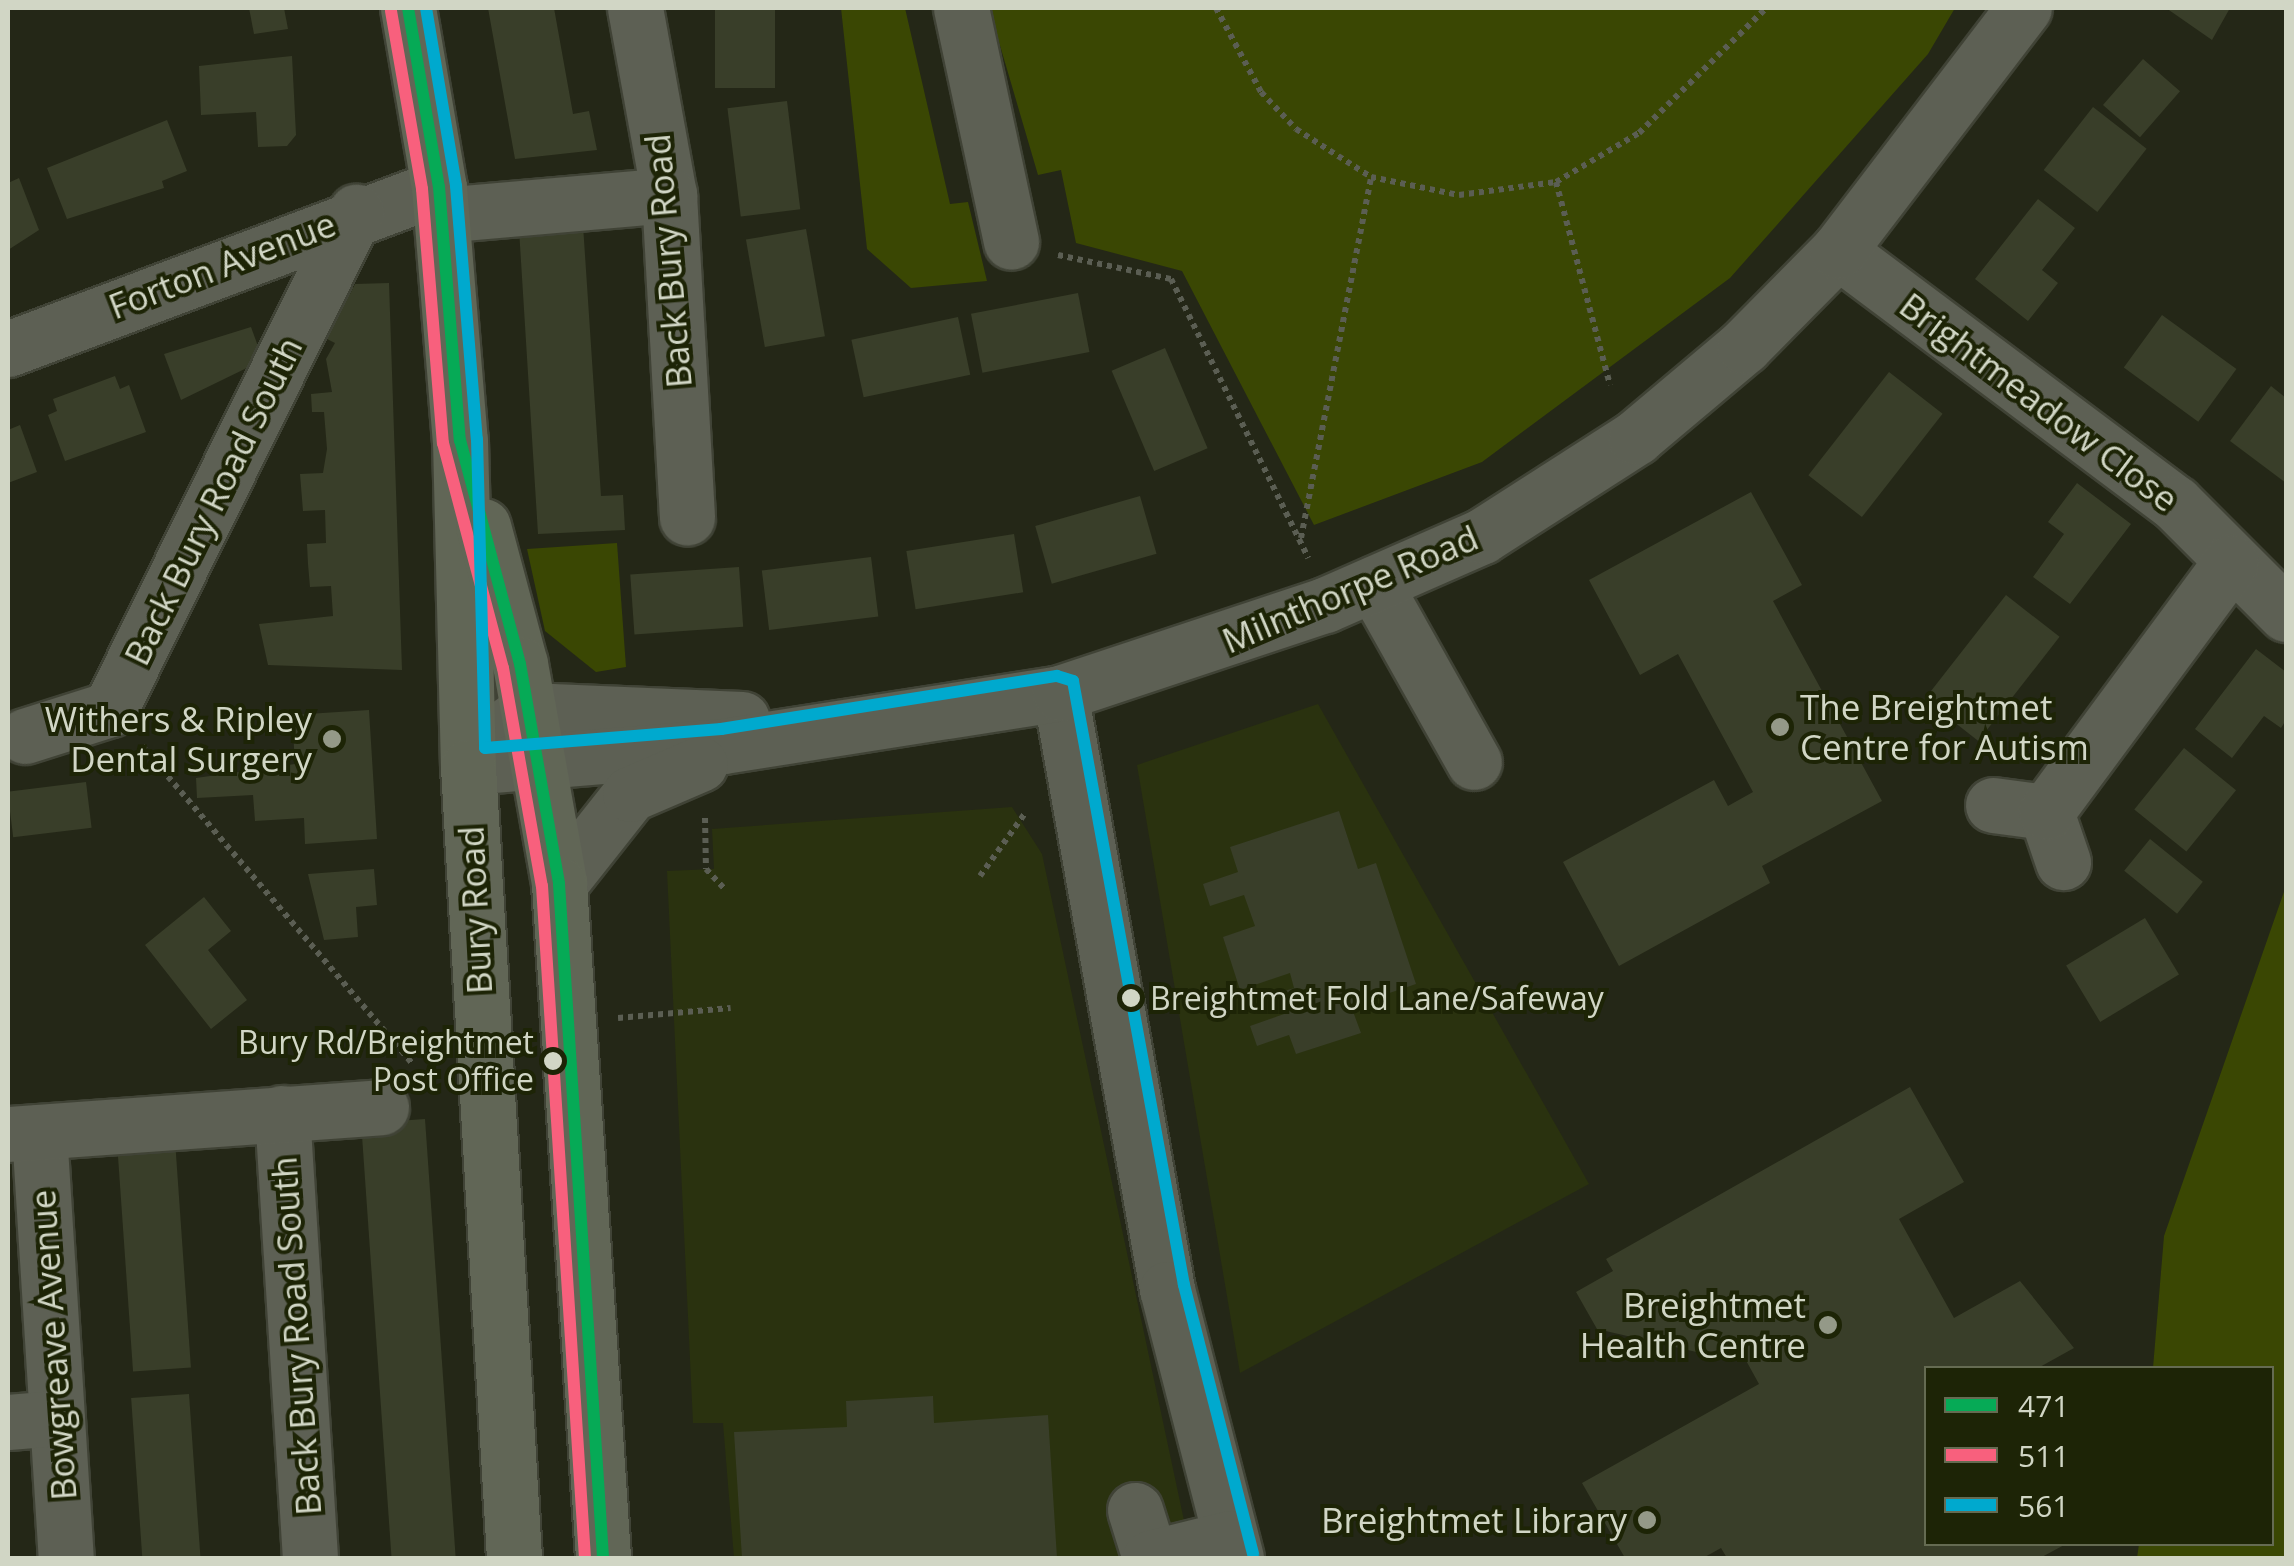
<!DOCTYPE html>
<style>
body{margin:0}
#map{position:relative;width:2294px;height:1566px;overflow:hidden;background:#242717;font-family:"Open Sans",sans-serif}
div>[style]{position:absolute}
.built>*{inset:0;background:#2a320f}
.green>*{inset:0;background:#3a4703}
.building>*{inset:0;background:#393e29;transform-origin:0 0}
.path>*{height:6px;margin-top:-3px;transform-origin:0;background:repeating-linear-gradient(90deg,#5b5e53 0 5px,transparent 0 10px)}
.roads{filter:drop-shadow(2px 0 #404336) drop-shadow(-2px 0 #404336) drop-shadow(0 2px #404336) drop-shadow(0 -2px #404336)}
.minor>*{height:55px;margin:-27.5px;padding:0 27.5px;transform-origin:27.5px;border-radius:27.5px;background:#5d6054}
.highway>*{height:55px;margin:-27.5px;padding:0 27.5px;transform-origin:27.5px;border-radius:27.5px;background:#616656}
.bus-1>*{height:12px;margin:-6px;padding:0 6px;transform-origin:6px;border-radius:6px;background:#06aa56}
.bus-2>*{height:12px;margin:-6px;padding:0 6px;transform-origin:6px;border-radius:6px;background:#f8607d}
.bus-3>*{height:12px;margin:-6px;padding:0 6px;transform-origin:6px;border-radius:6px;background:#00a9ce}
.dots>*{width:28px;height:28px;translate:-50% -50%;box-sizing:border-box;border:5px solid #1d2406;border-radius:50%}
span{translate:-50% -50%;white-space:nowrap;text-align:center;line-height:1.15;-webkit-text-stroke:8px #1d2406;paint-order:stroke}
.bus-label{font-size:32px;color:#d1d6c5}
.left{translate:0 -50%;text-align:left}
.right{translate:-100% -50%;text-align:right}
.street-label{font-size:35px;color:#d1d6c5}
.poi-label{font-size:35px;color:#d1d6c5}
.frame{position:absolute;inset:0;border:10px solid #d1d6c5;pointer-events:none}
.legend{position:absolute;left:1924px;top:1366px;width:350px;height:180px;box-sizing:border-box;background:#1d2406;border:2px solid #656b52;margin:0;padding:12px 18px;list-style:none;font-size:30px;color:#d1d6c5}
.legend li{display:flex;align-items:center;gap:20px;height:50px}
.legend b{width:50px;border:2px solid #656b52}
</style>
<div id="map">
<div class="built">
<i style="clip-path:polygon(1318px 704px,1589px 1184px,1240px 1373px,1137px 765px)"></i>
<i style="clip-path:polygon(1012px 807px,1042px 854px,1192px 1558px,734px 1558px,723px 1423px,693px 1423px,667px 871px,714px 869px,712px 829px)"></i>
</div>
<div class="green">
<i style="clip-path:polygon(841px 8px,905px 8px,950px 204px,968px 202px,987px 281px,911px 288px,867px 249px)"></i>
<i style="clip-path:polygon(989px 8px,1955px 8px,1928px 54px,1730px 278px,1482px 462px,1314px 525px,1182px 271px,1076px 243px,1061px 170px,1038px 175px)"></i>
<i style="clip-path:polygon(617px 543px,626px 667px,596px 672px,545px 631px,527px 549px)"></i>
<i style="clip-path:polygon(2286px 886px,2286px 1558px,2137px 1558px,2139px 1544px,2272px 1544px,2272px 1368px,2153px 1368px,2164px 1236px)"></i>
</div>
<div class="building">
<i style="clip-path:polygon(249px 8px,284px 8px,288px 29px,254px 34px)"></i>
<i style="clip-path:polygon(488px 8px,554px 8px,573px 114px,589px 111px,597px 150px,515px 159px)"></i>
<i style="left:715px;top:8px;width:60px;height:80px"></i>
<i style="clip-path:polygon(2166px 8px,2230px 8px,2212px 40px)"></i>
<i style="clip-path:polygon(292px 56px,296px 135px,287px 146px,258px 147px,256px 112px,201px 115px,199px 66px)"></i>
<i style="left:2143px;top:59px;width:49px;height:61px;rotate:41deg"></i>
<i style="left:787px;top:101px;width:109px;height:60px;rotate:83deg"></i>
<i style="left:2093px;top:107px;width:68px;height:80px;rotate:38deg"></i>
<i style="clip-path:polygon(167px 120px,187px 171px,162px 181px,164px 188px,67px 219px,47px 168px)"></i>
<i style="clip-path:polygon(19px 178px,39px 230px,8px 250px,8px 183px)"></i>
<i style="clip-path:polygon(2038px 199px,2075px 228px,2042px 270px,2058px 283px,2028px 321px,1975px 279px)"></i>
<i style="clip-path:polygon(583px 225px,601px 496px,623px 495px,625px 530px,538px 534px,519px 229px)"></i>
<i style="left:806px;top:229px;width:109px;height:61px;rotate:80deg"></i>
<i style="clip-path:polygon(389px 283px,402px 670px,268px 665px,259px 624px,333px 616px,331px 586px,310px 587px,308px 564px,307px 544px,326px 543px,325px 510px,303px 511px,300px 474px,323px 473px,327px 449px,324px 412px,312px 412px,311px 394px,332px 392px,326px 359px,335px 343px,315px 333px,339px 287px,350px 294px,355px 284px)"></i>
<i style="left:1078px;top:293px;width:60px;height:109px;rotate:79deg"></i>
<i style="left:2162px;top:315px;width:92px;height:65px;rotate:36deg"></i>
<i style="left:958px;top:317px;width:59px;height:109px;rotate:78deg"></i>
<i style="clip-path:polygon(251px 327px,263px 360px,181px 400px,164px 354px)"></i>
<i style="left:1165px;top:348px;width:109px;height:58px;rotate:67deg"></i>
<i style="left:1889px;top:372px;width:68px;height:131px;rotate:38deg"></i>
<i style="clip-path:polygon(115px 376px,120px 389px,129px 385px,146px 432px,65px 461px,48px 415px,57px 411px,53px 399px)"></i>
<i style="clip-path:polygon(2271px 386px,2286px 398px,2286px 483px,2230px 441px)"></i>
<i style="clip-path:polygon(20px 425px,37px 472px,8px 483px,8px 430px)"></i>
<i style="clip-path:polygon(2077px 483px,2131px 524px,2070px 604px,2033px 577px,2064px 534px,2048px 522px)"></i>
<i style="clip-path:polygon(1751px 492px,1802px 585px,1773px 601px,1882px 801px,1762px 866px,1770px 883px,1619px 966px,1563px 862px,1714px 780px,1728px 806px,1753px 792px,1678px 654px,1640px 675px,1589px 580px)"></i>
<i style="left:1140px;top:496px;width:60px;height:109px;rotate:74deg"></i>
<i style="left:1014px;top:534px;width:59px;height:109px;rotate:81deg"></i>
<i style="left:871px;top:557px;width:60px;height:110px;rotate:83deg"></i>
<i style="left:739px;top:567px;width:60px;height:109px;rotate:86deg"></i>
<i style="left:2006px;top:595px;width:68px;height:132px;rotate:38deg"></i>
<i style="clip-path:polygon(2256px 649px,2286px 672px,2286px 720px,2281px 728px,2264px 716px,2232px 758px,2195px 729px)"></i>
<i style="clip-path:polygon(369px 710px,377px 839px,305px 844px,304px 818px,255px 821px,253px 795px,197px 798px,196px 778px,295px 764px,292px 715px)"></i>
<i style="left:2184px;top:748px;width:67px;height:79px;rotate:39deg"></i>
<i style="left:86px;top:782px;width:46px;height:79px;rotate:83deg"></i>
<i style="clip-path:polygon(1339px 811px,1358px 869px,1376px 863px,1416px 984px,1351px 1006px,1361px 1033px,1296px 1054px,1289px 1035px,1257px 1046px,1250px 1026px,1284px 1014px,1278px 993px,1294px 988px,1290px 973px,1240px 990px,1223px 937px,1255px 926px,1244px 895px,1210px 906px,1203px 884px,1238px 872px,1230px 847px)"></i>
<i style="left:2150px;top:839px;width:68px;height:41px;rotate:39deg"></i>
<i style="clip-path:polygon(374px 869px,377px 905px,356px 907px,358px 937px,324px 940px,308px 874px)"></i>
<i style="clip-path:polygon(204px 897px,231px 931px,208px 950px,247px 1000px,211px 1029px,145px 945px)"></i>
<i style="left:2145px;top:918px;width:66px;height:92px;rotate:59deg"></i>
<i style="clip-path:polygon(1910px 1087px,1964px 1182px,1899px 1219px,1954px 1318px,2020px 1281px,2074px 1348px,2038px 1368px,1926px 1368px,1926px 1544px,2066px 1544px,2040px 1558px,1727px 1558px,1721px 1548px,1703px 1558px,1625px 1558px,1582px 1483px,1759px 1384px,1738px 1346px,1718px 1357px,1597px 1329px,1576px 1292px,1613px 1271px,1606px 1259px)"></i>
<i style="left:425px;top:1119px;width:440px;height:64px;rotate:86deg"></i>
<i style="left:175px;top:1140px;width:228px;height:58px;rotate:86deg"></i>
<i style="left:189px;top:1394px;width:164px;height:58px;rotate:86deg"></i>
<i style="clip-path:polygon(933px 1396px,934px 1423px,1048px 1415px,1057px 1558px,742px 1558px,734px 1432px,847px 1427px,846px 1401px)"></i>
</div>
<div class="path">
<i style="left:1216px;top:8px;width:95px;rotate:61.8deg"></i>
<i style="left:1261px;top:92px;width:51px;rotate:46.6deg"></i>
<i style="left:1296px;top:129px;width:89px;rotate:32.6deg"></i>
<i style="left:1371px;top:177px;width:90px;rotate:11.6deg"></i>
<i style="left:1459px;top:195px;width:98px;rotate:-7.6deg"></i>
<i style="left:1556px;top:182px;width:96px;rotate:-30.6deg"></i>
<i style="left:1639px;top:133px;width:178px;rotate:-44.5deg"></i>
<i style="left:1556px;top:182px;width:210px;rotate:75.1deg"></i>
<i style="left:1058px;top:255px;width:116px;rotate:12deg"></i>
<i style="left:1171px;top:279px;width:311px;rotate:63.8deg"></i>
<i style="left:1301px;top:538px;width:368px;rotate:-79deg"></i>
<i style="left:142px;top:746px;width:418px;rotate:49.6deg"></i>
<i style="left:705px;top:818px;width:51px;rotate:88.9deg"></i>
<i style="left:706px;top:869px;width:26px;rotate:47deg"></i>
<i style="left:980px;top:876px;width:79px;rotate:-54.3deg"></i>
<i style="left:618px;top:1018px;width:113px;rotate:-5.1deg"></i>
</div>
<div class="roads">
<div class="minor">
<i style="left:635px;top:8px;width:190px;rotate:79.7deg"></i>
<i style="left:669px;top:195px;width:323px;rotate:86.8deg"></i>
<i style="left:961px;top:8px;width:239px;rotate:77.9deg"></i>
<i style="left:441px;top:215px;width:229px;rotate:-5deg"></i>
<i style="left:1838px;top:251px;width:421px;rotate:36.8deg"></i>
<i style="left:2175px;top:503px;width:157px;rotate:45deg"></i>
<i style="left:8px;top:349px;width:460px;rotate:-20.6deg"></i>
<i style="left:1374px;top:584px;width:204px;rotate:60.7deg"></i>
<i style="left:1060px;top:693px;width:606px;rotate:79.82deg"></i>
<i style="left:1167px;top:1289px;width:278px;rotate:75.6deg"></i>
<i style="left:25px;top:736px;width:89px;rotate:-17.6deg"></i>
<i style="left:110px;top:709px;width:555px;rotate:-63.67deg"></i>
<i style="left:492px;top:736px;width:44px;rotate:-35.8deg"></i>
<i style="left:528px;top:710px;width:214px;rotate:2.4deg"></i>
<i style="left:468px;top:767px;width:256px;rotate:-4.7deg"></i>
<i style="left:723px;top:746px;width:341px;rotate:-8.9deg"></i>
<i style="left:1060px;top:693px;width:279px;rotate:-18.4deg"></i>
<i style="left:1325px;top:605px;width:171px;rotate:-23.7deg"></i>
<i style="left:1482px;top:536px;width:183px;rotate:-32.7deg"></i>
<i style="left:1636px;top:437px;width:141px;rotate:-40.1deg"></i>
<i style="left:1744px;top:346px;width:134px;rotate:-45.3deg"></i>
<i style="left:1838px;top:251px;width:306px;rotate:-52.6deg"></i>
<i style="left:1993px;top:805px;width:53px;rotate:7.5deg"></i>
<i style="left:2046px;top:812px;width:53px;rotate:71.2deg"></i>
<i style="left:2046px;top:812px;width:311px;rotate:-53.5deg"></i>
<i style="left:559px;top:884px;width:115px;rotate:-51.7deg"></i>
<i style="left:630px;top:794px;width:76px;rotate:-23.2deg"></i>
<i style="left:282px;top:1113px;width:446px;rotate:86.4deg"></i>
<i style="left:39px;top:1132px;width:427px;rotate:86.4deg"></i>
<i style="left:8px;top:1134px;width:374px;rotate:-4.1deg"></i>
<i style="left:8px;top:1422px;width:49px;rotate:-4.7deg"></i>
<i style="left:1135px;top:1510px;width:50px;rotate:72.6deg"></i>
<i style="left:1150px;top:1558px;width:82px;rotate:-14deg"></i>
</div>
<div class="highway">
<i style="left:408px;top:8px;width:182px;rotate:80.2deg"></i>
<i style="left:439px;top:187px;width:254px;rotate:85.3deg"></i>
<i style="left:460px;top:440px;width:327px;rotate:88.6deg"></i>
<i style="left:468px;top:767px;width:792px;rotate:86.67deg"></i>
<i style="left:483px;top:526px;width:143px;rotate:75deg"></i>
<i style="left:520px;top:664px;width:223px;rotate:79.9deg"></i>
<i style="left:559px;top:884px;width:675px;rotate:86.26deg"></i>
</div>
</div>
<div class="bus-1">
<i style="left:408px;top:8px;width:182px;rotate:80.2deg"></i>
<i style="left:439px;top:187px;width:254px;rotate:85.3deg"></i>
<i style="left:460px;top:440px;width:232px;rotate:75deg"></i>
<i style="left:520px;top:664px;width:223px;rotate:79.9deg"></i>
<i style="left:559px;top:884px;width:675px;rotate:86.26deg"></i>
</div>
<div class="bus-2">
<i style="left:391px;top:11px;width:181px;rotate:80.1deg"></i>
<i style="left:422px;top:189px;width:255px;rotate:85.3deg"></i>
<i style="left:443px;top:443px;width:233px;rotate:75.1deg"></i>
<i style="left:503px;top:668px;width:221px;rotate:79.9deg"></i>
<i style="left:542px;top:886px;width:673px;rotate:86.34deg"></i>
</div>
<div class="bus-3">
<i style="left:426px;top:8px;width:181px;rotate:80.4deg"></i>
<i style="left:456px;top:186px;width:254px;rotate:85.3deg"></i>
<i style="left:477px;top:439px;width:309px;rotate:88.5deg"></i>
<i style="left:485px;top:748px;width:237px;rotate:-4.6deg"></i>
<i style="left:721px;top:729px;width:340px;rotate:-9deg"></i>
<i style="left:1057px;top:676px;width:17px;rotate:17deg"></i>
<i style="left:1073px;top:681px;width:614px;rotate:79.59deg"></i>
<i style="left:1184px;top:1285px;width:278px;rotate:75.6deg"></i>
</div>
<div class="dots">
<i style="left:1780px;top:727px;background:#949988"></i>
<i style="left:332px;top:739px;background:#949988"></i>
<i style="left:1131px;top:998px;background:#d1d6c5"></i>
<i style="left:553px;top:1061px;background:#d1d6c5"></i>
<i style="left:1828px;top:1325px;background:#949988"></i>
<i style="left:1647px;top:1520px;background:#949988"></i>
</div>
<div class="bus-label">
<span class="left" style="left:1150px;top:998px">Breightmet Fold Lane/Safeway</span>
<span class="right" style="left:534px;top:1061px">Bury Rd/Breightmet<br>Post Office</span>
</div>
<div class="street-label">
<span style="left:668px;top:261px;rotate:-95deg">Back Bury Road</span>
<span style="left:222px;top:265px;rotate:-21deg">Forton Avenue</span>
<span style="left:2039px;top:402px;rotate:37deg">Brightmeadow Close</span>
<span style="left:213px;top:501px;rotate:-64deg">Back Bury Road South</span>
<span style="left:1350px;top:589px;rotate:-23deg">Milnthorpe Road</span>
<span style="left:475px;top:910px;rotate:-93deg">Bury Road</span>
<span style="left:296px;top:1336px;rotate:-94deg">Back Bury Road South</span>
<span style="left:53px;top:1345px;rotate:-94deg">Bowgreave Avenue</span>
</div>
<div class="poi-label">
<span class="left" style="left:1800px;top:727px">The Breightmet<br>Centre for Autism</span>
<span class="right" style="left:312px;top:739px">Withers &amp; Ripley<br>Dental Surgery</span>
<span class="right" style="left:1806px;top:1325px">Breightmet<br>Health Centre</span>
<span class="right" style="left:1627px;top:1520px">Breightmet Library</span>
</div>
<div class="frame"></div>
<ul class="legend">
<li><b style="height:12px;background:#06aa56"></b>471</li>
<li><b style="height:12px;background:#f8607d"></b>511</li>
<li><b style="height:12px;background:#00a9ce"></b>561</li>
</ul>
</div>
